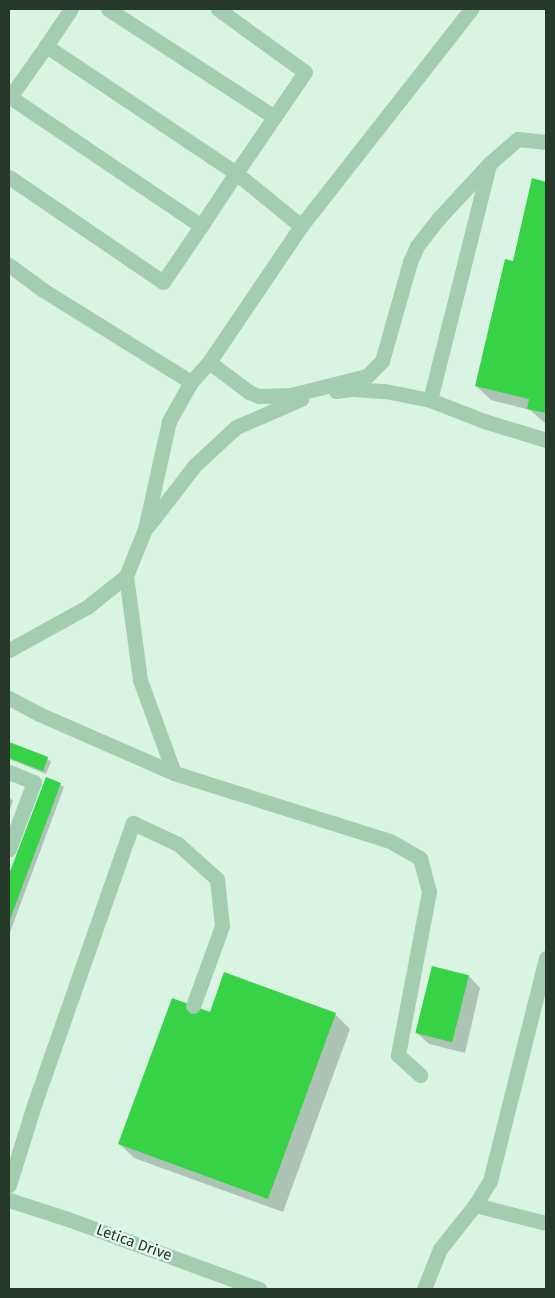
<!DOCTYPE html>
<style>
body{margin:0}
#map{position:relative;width:555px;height:1298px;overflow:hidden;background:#d9f4e3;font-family:"Fira Sans",sans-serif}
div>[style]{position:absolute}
.shadow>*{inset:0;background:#0003}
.building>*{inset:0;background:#38d247;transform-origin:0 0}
.minor>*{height:15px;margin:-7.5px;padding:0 7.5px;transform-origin:7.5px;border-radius:7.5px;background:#a3cdb0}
span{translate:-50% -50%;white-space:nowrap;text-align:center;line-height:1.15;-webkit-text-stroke:4.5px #e6fbee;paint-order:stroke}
.street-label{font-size:15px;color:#263829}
.frame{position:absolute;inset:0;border:10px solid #263829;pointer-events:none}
</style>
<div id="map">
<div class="shadow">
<i style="clip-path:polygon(533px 180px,546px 183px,546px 431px,546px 424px,530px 410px,491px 400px,476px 386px,514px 262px)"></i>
<i style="clip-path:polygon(9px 744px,47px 758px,51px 762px,46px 774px,9px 759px)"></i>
<i style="clip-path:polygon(46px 778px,64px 787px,9px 935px,9px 878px)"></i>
<i style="clip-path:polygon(9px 797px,13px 801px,9px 812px)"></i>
<i style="clip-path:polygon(469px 976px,480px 988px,465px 1053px,429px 1044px,417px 1033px)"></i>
<i style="clip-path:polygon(210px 1014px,335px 1014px,350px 1029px,283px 1212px,134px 1158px,120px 1144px)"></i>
</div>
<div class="building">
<i style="clip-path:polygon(532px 178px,546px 182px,546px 413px,527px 409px,529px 399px,475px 386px,505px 259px,513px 261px)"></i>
<i style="clip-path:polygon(9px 742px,48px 757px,43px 771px,9px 758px)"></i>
<i style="clip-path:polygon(46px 777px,61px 783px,9px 922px,9px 874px)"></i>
<i style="left:432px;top:966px;width:38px;height:69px;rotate:14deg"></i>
<i style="clip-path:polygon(224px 972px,336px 1013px,268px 1199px,118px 1144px,172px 998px,210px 1012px)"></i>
</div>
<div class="minor">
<i style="left:108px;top:9px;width:198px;rotate:33deg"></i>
<i style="left:218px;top:9px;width:107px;rotate:35.9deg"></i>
<i style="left:305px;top:72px;width:122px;rotate:124.3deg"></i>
<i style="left:236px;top:173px;width:84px;rotate:39.2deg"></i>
<i style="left:301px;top:226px;width:276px;rotate:-51.9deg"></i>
<i style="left:46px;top:46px;width:45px;rotate:-56deg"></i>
<i style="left:9px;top:177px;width:186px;rotate:34.3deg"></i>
<i style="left:163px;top:282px;width:68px;rotate:-55.8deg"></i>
<i style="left:201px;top:226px;width:64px;rotate:-56.6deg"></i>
<i style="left:236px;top:173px;width:229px;rotate:-146.2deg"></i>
<i style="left:46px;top:46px;width:62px;rotate:125.2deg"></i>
<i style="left:10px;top:97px;width:230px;rotate:34deg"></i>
<i style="left:9px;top:265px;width:42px;rotate:36.3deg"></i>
<i style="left:43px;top:290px;width:174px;rotate:31.9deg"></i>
<i style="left:191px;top:382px;width:45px;rotate:119.4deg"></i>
<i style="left:169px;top:421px;width:111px;rotate:102.5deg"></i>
<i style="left:145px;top:529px;width:51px;rotate:112deg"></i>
<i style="left:126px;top:576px;width:50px;rotate:141.5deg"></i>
<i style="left:87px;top:607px;width:89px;rotate:151.1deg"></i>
<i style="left:209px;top:362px;width:50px;rotate:36.9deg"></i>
<i style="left:249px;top:392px;width:11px;rotate:22deg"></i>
<i style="left:259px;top:396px;width:32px;rotate:-2deg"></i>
<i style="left:291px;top:395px;width:78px;rotate:-14deg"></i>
<i style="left:367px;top:376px;width:21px;rotate:-45deg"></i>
<i style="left:382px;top:361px;width:103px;rotate:-74.2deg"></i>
<i style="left:410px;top:262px;width:17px;rotate:-66deg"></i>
<i style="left:417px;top:246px;width:36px;rotate:-52deg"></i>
<i style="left:439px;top:218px;width:75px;rotate:-47.2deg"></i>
<i style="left:490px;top:163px;width:37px;rotate:-41deg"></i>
<i style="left:518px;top:139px;width:28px;rotate:6deg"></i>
<i style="left:191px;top:382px;width:27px;rotate:-48deg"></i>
<i style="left:209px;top:362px;width:164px;rotate:-55.9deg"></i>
<i style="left:336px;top:391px;width:17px;rotate:-7deg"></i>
<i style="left:353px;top:389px;width:32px;rotate:4deg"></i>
<i style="left:385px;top:391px;width:46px;rotate:11.3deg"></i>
<i style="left:430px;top:400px;width:58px;rotate:21.3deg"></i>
<i style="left:484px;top:421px;width:65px;rotate:17deg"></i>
<i style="left:430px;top:400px;width:242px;rotate:-75.9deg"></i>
<i style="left:148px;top:526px;width:77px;rotate:-52.4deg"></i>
<i style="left:195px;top:465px;width:56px;rotate:-42.8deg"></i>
<i style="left:236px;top:427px;width:71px;rotate:-23.3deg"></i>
<i style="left:126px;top:576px;width:105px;rotate:82.3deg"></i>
<i style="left:140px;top:680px;width:99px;rotate:69.9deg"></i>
<i style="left:9px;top:698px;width:34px;rotate:28deg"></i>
<i style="left:39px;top:714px;width:147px;rotate:23.6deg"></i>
<i style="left:174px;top:773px;width:226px;rotate:17.5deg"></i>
<i style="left:390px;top:841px;width:34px;rotate:30deg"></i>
<i style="left:420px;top:858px;width:35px;rotate:75deg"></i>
<i style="left:429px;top:892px;width:166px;rotate:100.8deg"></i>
<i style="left:398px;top:1055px;width:30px;rotate:42deg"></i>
<i style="left:9px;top:772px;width:27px;rotate:22deg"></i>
<i style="left:34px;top:782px;width:72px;rotate:110.5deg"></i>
<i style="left:9px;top:1185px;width:84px;rotate:-72.6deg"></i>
<i style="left:34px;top:1105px;width:299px;rotate:-70.7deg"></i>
<i style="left:133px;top:823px;width:50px;rotate:25deg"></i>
<i style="left:178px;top:844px;width:52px;rotate:41.9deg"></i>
<i style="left:217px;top:879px;width:47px;rotate:83.9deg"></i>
<i style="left:222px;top:926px;width:85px;rotate:109.9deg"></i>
<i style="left:9px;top:1200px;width:59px;rotate:17.8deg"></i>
<i style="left:65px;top:1218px;width:207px;rotate:20.1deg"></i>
<i style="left:475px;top:1205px;width:28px;rotate:-58deg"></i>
<i style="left:490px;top:1181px;width:230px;rotate:-75.9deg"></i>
<i style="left:424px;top:1289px;width:43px;rotate:-68.2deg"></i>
<i style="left:440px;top:1249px;width:56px;rotate:-51.5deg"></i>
<i style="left:475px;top:1205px;width:73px;rotate:14.2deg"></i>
</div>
<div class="street-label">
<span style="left:134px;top:1243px;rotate:20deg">Letica Drive</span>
</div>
<div class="frame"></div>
</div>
